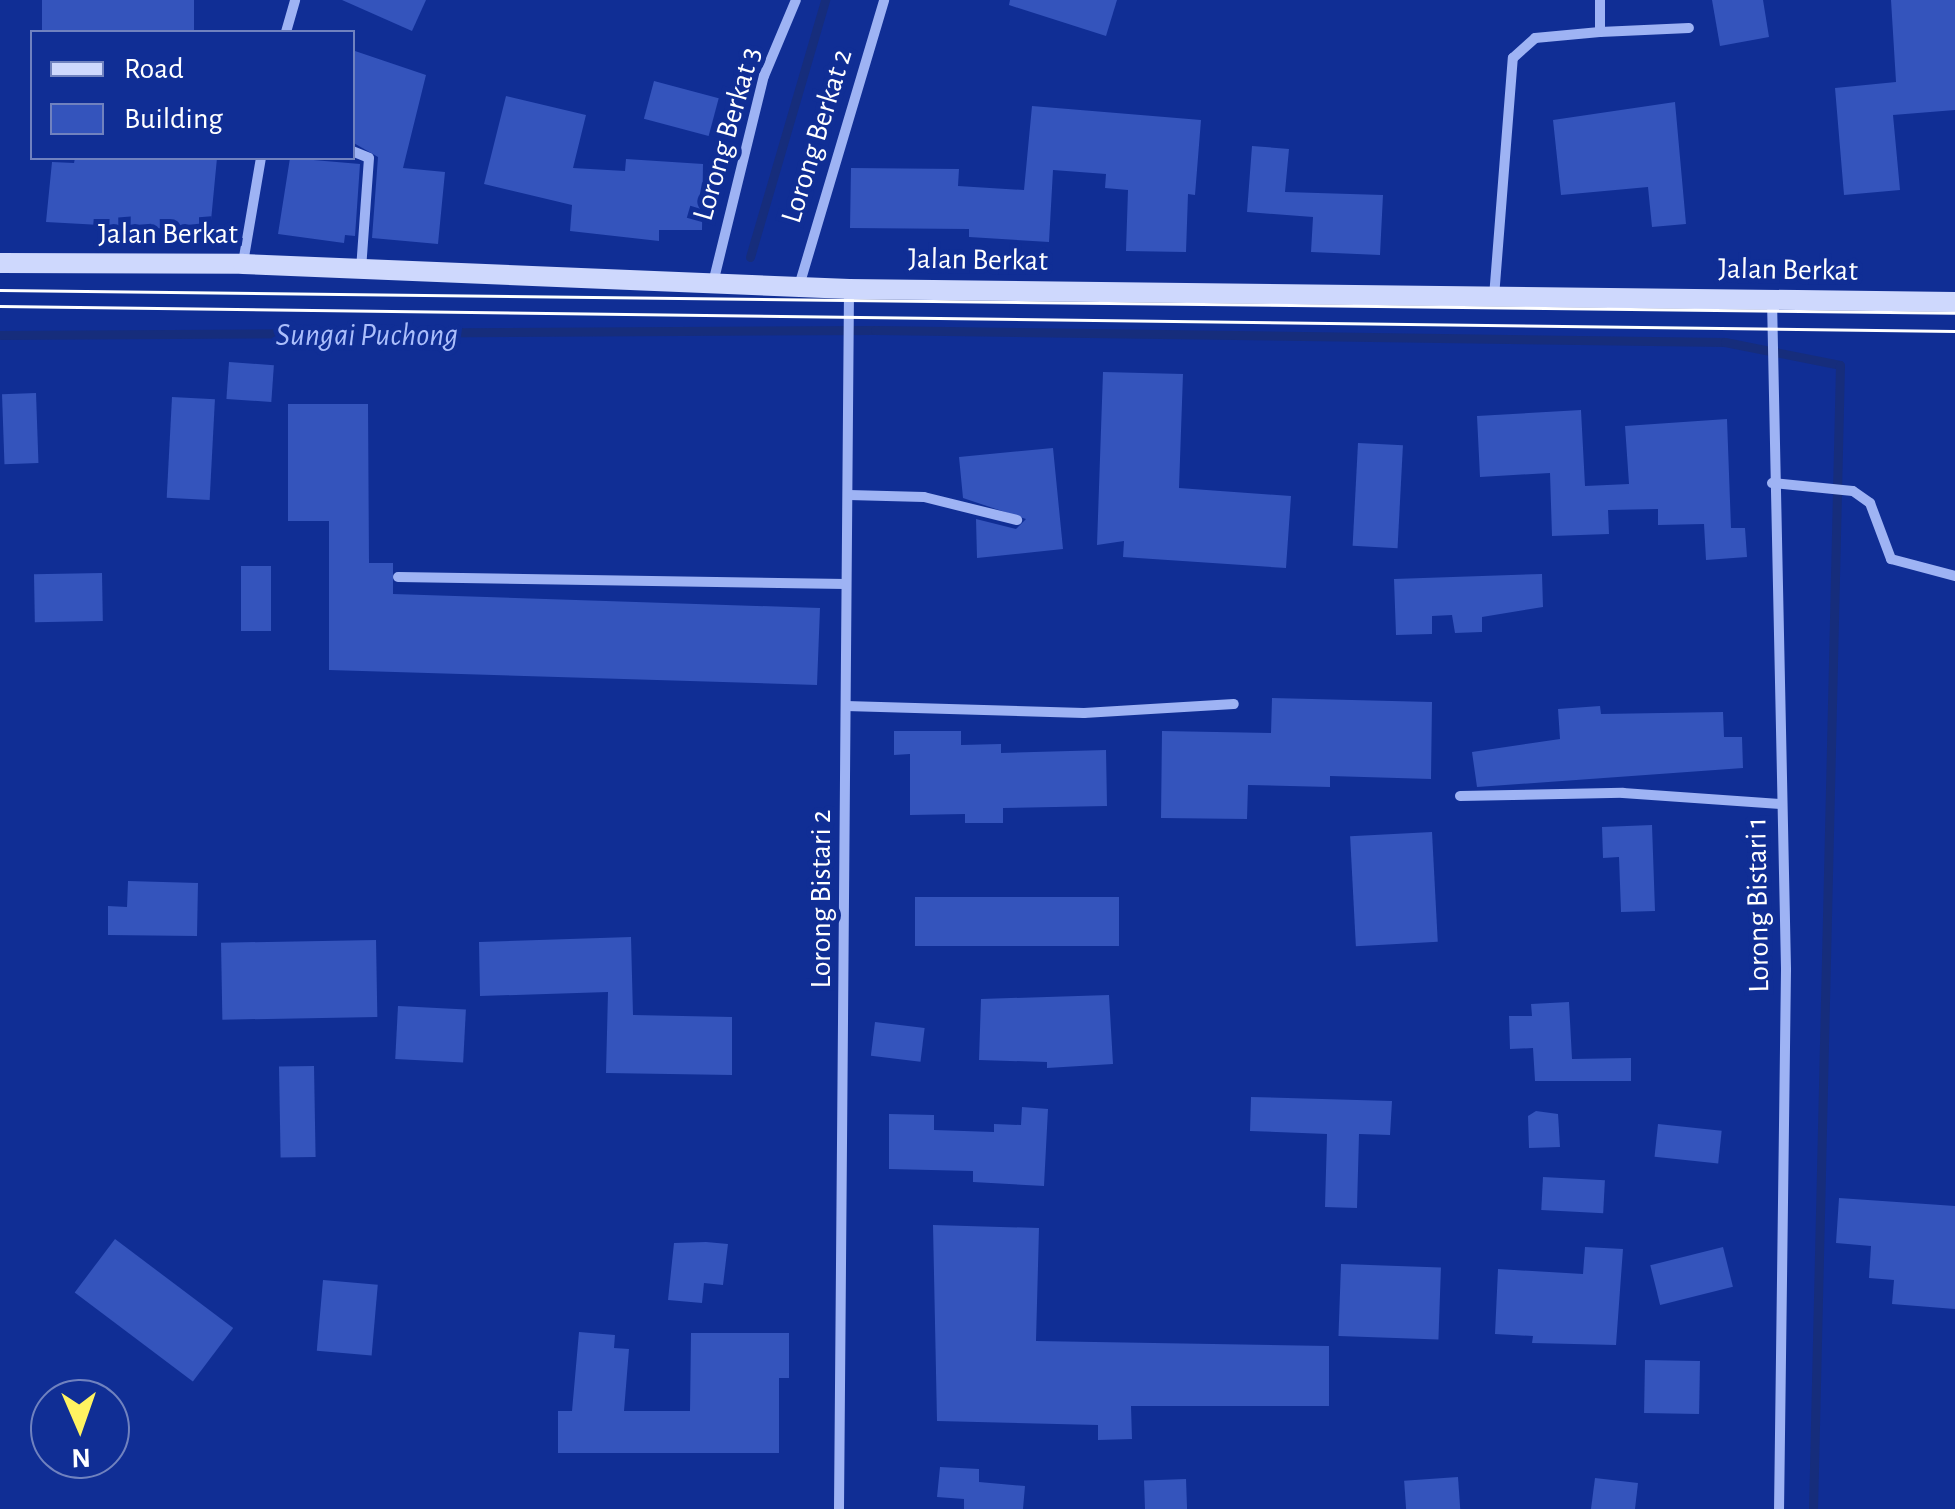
<!DOCTYPE html>
<style>
body{margin:0}
#map{position:relative;width:1955px;height:1509px;overflow:hidden;background:#102e95;font-family:"Alegreya Sans",sans-serif}
div>[style]{position:absolute}
.stream>*{height:9px;margin:-4.5px;padding:0 4.5px;transform-origin:4.5px;border-radius:4.5px;background:#162d7c}
.building>*{inset:0;background:#3454bc;transform-origin:0 0}
.street>*{height:10px;margin:-5px;padding:0 5px;transform-origin:5px;border-radius:5px;background:#9eb3f4}
.secondary>*{height:20px;margin:-10px;padding:0 10px;transform-origin:10px;border-radius:10px;background:#ced8fd}
.tram>*{height:2.5px;margin:-1.25px;padding:0 1.25px;transform-origin:1.25px;border-radius:1.25px;background:#fff}
span{translate:-50% -50%;white-space:nowrap;text-align:center;line-height:1.15;-webkit-text-stroke:10px #102e95;paint-order:stroke}
.street-label{font-size:30px;color:#fff}
.water-label{font-size:32px;color:#abbefb;font-style:italic}
.legend{position:absolute;left:30px;top:30px;width:325px;height:130px;box-sizing:border-box;background:#102e95;border:2px solid #7082bf;margin:0;padding:12px 18px;list-style:none;font-size:30px;color:#fff}
.legend li{display:flex;align-items:center;gap:20px;height:50px}
.legend b{width:50px;border:2px solid #7082bf}
.north{position:absolute;left:30px;top:1379px;width:100px;height:100px;box-sizing:border-box;background:#102e95;border:2px solid #7082bf;border-radius:50%;rotate:178deg;font-size:28px;font-weight:700;line-height:40px;text-align:center;color:#fff}
.north::after{content:'';display:block;margin:auto;width:35px;height:45px;background:#fff361;clip-path:polygon(50% 0,100% 100%,50% 72%,0 100%)}
</style>
<div id="map">
<div class="stream">
<i style="left:750px;top:257px;width:268px;rotate:-73.7deg"></i>
<i style="left:0;top:335px;width:875px;rotate:-0.33deg"></i>
<i style="left:875px;top:330px;width:850px;rotate:0.81deg"></i>
<i style="left:1725px;top:342px;width:117px;rotate:11.3deg"></i>
<i style="left:1840px;top:365px;width:1144px;rotate:91.35deg"></i>
</div>
<div class="building">
<i style="left:42px;top:0;width:152px;height:34px"></i>
<i style="clip-path:polygon(342px 0,426px 0,412px 31px)"></i>
<i style="clip-path:polygon(1010px 0,1117px 0,1106px 36px,1009px 5px)"></i>
<i style="clip-path:polygon(1712px 0,1763px 0,1769px 37px,1720px 46px)"></i>
<i style="clip-path:polygon(1891px 0,1955px 0,1955px 110px,1893px 115px,1900px 190px,1844px 195px,1835px 88px,1896px 82px)"></i>
<i style="clip-path:polygon(352px 50px,426px 75px,403px 168px,445px 172px,438px 244px,372px 238px,378px 157px,352px 142px)"></i>
<i style="left:654px;top:81px;width:67px;height:39px;rotate:15deg"></i>
<i style="clip-path:polygon(506px 96px,586px 115px,573px 168px,625px 171px,626px 159px,703px 164px,702px 230px,659px 230px,659px 241px,570px 231px,572px 205px,484px 184px)"></i>
<i style="clip-path:polygon(1675px 102px,1686px 224px,1652px 227px,1648px 187px,1561px 195px,1553px 120px)"></i>
<i style="clip-path:polygon(1032px 106px,1201px 120px,1195px 195px,1188px 194px,1186px 252px,1126px 251px,1128px 190px,1105px 188px,1106px 174px,1053px 170px,1049px 242px,969px 237px,969px 229px,850px 228px,851px 168px,959px 169px,958px 186px,1024px 190px)"></i>
<i style="clip-path:polygon(1252px 146px,1289px 149px,1285px 192px,1383px 195px,1380px 255px,1311px 252px,1313px 217px,1247px 212px)"></i>
<i style="clip-path:polygon(75px 158px,217px 158px,210px 231px,46px 222px,52px 162px,74px 163px)"></i>
<i style="clip-path:polygon(290px 158px,360px 164px,355px 236px,345px 235px,344px 243px,278px 234px)"></i>
<i style="left:229px;top:362px;width:45px;height:37px;rotate:4deg"></i>
<i style="clip-path:polygon(1103px 372px,1183px 374px,1179px 488px,1291px 496px,1286px 568px,1123px 557px,1124px 541px,1097px 545px)"></i>
<i style="left:36px;top:393px;width:70px;height:34px;rotate:88deg"></i>
<i style="left:172px;top:397px;width:43px;height:101px;rotate:3deg"></i>
<i style="clip-path:polygon(288px 404px,368px 404px,369px 563px,393px 563px,393px 594px,820px 608px,817px 685px,329px 670px,329px 521px,288px 521px)"></i>
<i style="clip-path:polygon(1581px 410px,1585px 486px,1629px 484px,1625px 426px,1727px 419px,1731px 528px,1745px 528px,1747px 557px,1706px 560px,1704px 524px,1658px 525px,1658px 509px,1608px 510px,1609px 534px,1552px 536px,1550px 473px,1480px 477px,1477px 416px)"></i>
<i style="left:1358px;top:443px;width:45px;height:103px;rotate:3deg"></i>
<i style="clip-path:polygon(1053px 448px,1063px 549px,977px 558px,976px 519px,1016px 529px,1026px 519px,963px 498px,959px 457px)"></i>
<i style="left:241px;top:566px;width:30px;height:65px"></i>
<i style="left:102px;top:573px;width:48px;height:68px;rotate:89deg"></i>
<i style="clip-path:polygon(1542px 574px,1543px 607px,1482px 617px,1482px 632px,1455px 633px,1452px 615px,1432px 616px,1432px 634px,1396px 635px,1394px 579px)"></i>
<i style="clip-path:polygon(1272px 698px,1432px 702px,1431px 779px,1330px 776px,1330px 787px,1248px 785px,1247px 819px,1161px 818px,1162px 731px,1271px 733px)"></i>
<i style="clip-path:polygon(1600px 706px,1601px 714px,1723px 712px,1724px 737px,1742px 737px,1743px 768px,1477px 787px,1472px 752px,1560px 739px,1558px 709px)"></i>
<i style="clip-path:polygon(894px 731px,961px 731px,961px 745px,1001px 744px,1001px 753px,1106px 750px,1107px 806px,1003px 808px,1003px 823px,965px 823px,965px 814px,910px 815px,910px 754px,894px 755px)"></i>
<i style="clip-path:polygon(1652px 825px,1655px 911px,1621px 912px,1619px 857px,1603px 858px,1602px 827px)"></i>
<i style="left:1432px;top:832px;width:110px;height:82px;rotate:87deg"></i>
<i style="clip-path:polygon(128px 881px,198px 883px,197px 936px,108px 935px,108px 906px,127px 907px)"></i>
<i style="left:915px;top:897px;width:204px;height:49px"></i>
<i style="clip-path:polygon(631px 937px,633px 1015px,732px 1017px,732px 1075px,606px 1073px,608px 992px,480px 996px,479px 942px)"></i>
<i style="left:376px;top:940px;width:77px;height:155px;rotate:89deg"></i>
<i style="clip-path:polygon(1109px 995px,1113px 1064px,1047px 1068px,1047px 1062px,979px 1060px,981px 999px)"></i>
<i style="clip-path:polygon(1569px 1002px,1572px 1059px,1631px 1058px,1631px 1081px,1535px 1081px,1533px 1048px,1510px 1049px,1509px 1016px,1532px 1016px,1531px 1004px)"></i>
<i style="left:398px;top:1006px;width:68px;height:53px;rotate:3deg"></i>
<i style="left:875px;top:1022px;width:50px;height:34px;rotate:7deg"></i>
<i style="left:314px;top:1066px;width:91px;height:35px;rotate:89deg"></i>
<i style="clip-path:polygon(1251px 1097px,1392px 1101px,1390px 1135px,1359px 1134px,1357px 1208px,1325px 1207px,1327px 1134px,1250px 1131px)"></i>
<i style="clip-path:polygon(1022px 1107px,1048px 1109px,1044px 1186px,973px 1182px,973px 1171px,889px 1169px,889px 1114px,934px 1115px,934px 1130px,994px 1132px,994px 1124px,1021px 1125px)"></i>
<i style="clip-path:polygon(1536px 1111px,1558px 1114px,1560px 1147px,1529px 1148px,1528px 1116px)"></i>
<i style="left:1658px;top:1124px;width:64px;height:33px;rotate:6deg"></i>
<i style="left:1543px;top:1177px;width:62px;height:33px;rotate:3deg"></i>
<i style="clip-path:polygon(1839px 1198px,1955px 1206px,1955px 1309px,1892px 1304px,1894px 1280px,1869px 1278px,1871px 1246px,1836px 1243px)"></i>
<i style="clip-path:polygon(933px 1225px,1039px 1228px,1036px 1341px,1329px 1346px,1329px 1406px,1131px 1406px,1132px 1439px,1098px 1440px,1098px 1425px,937px 1421px)"></i>
<i style="left:115px;top:1239px;width:148px;height:67px;rotate:37deg"></i>
<i style="clip-path:polygon(706px 1242px,728px 1244px,723px 1285px,704px 1283px,702px 1303px,668px 1300px,674px 1243px)"></i>
<i style="clip-path:polygon(1585px 1247px,1623px 1249px,1616px 1345px,1532px 1343px,1533px 1336px,1495px 1334px,1498px 1269px,1583px 1274px)"></i>
<i style="left:1723px;top:1247px;width:41px;height:75px;rotate:76deg"></i>
<i style="left:1341px;top:1264px;width:100px;height:72px;rotate:2deg"></i>
<i style="left:323px;top:1280px;width:55px;height:71px;rotate:5deg"></i>
<i style="clip-path:polygon(579px 1332px,615px 1335px,614px 1348px,629px 1349px,624px 1411px,690px 1411px,691px 1333px,789px 1333px,789px 1378px,779px 1378px,779px 1453px,558px 1453px,558px 1411px,572px 1411px)"></i>
<i style="left:1645px;top:1360px;width:55px;height:53px;rotate:1deg"></i>
<i style="clip-path:polygon(940px 1467px,979px 1469px,979px 1482px,1025px 1486px,1023px 1509px,964px 1509px,964px 1499px,937px 1497px)"></i>
<i style="left:1458px;top:1477px;width:32px;height:54px;rotate:86deg"></i>
<i style="clip-path:polygon(1595px 1478px,1638px 1483px,1635px 1509px,1591px 1509px)"></i>
<i style="left:1186px;top:1479px;width:30px;height:42px;rotate:88deg"></i>
</div>
<div class="street">
<i style="left:286px;top:32px;width:33px;rotate:-74deg"></i>
<i style="left:1600px;top:32px;width:89px;rotate:-2.6deg"></i>
<i style="left:352px;top:151px;width:18px;rotate:22deg"></i>
<i style="left:369px;top:158px;width:111px;rotate:94.1deg"></i>
<i style="left:243px;top:263px;width:107px;rotate:-80.3deg"></i>
<i style="left:713px;top:283px;width:213px;rotate:-76.2deg"></i>
<i style="left:764px;top:76px;width:82px;rotate:-67.2deg"></i>
<i style="left:799px;top:286px;width:298px;rotate:-73.4deg"></i>
<i style="left:1494px;top:297px;width:240px;rotate:-85.5deg"></i>
<i style="left:1513px;top:58px;width:30px;rotate:-42deg"></i>
<i style="left:1535px;top:38px;width:65px;rotate:-5.3deg"></i>
<i style="left:1600px;top:32px;width:32px;rotate:-90deg"></i>
<i style="left:1772px;top:300px;width:670px;rotate:88.8deg"></i>
<i style="left:1786px;top:970px;width:539px;rotate:90.74deg"></i>
<i style="left:1772px;top:483px;width:81px;rotate:5.6deg"></i>
<i style="left:1853px;top:491px;width:21px;rotate:35deg"></i>
<i style="left:1870px;top:503px;width:60px;rotate:69.4deg"></i>
<i style="left:1891px;top:559px;width:66px;rotate:14.9deg"></i>
<i style="left:849px;top:495px;width:75px;rotate:1.5deg"></i>
<i style="left:924px;top:497px;width:96px;rotate:13.9deg"></i>
<i style="left:398px;top:577px;width:448px;rotate:0.9deg"></i>
<i style="left:846px;top:706px;width:238px;rotate:1.7deg"></i>
<i style="left:1084px;top:713px;width:150px;rotate:-3.4deg"></i>
<i style="left:1460px;top:796px;width:163px;rotate:-1.1deg"></i>
<i style="left:1623px;top:793px;width:158px;rotate:4deg"></i>
<i style="left:839px;top:1509px;width:1219px;rotate:-89.53deg"></i>
</div>
<div class="secondary">
<i style="left:0;top:263px;width:243px;rotate:0.2deg"></i>
<i style="left:243px;top:264px;width:607px;rotate:2.36deg"></i>
<i style="left:849px;top:289px;width:1106px;rotate:0.67deg"></i>
</div>
<div class="tram">
<i style="left:0;top:290px;width:1955px;rotate:0.67deg"></i>
<i style="left:0;top:306px;width:1955px;rotate:0.73deg"></i>
</div>
<div class="street-label">
<span style="left:727px;top:134px;rotate:-74deg">Lorong Berkat 3</span>
<span style="left:817px;top:136px;rotate:-73deg">Lorong Berkat 2</span>
<span style="left:168px;top:234px">Jalan Berkat</span>
<span style="left:978px;top:260px;rotate:1deg">Jalan Berkat</span>
<span style="left:1788px;top:270px;rotate:1deg">Jalan Berkat</span>
<span style="left:821px;top:899px;rotate:-90deg">Lorong Bistari 2</span>
<span style="left:1758px;top:905px;rotate:-91deg">Lorong Bistari 1</span>
</div>
<div class="water-label">
<span style="left:367px;top:335px">Sungai Puchong</span>
</div>
<ul class="legend">
<li><b style="height:12px;background:#ced8fd"></b>Road</li>
<li><b style="height:28px;background:#3454bc"></b>Building</li>
</ul>
<div class="north">N</div>
</div>
